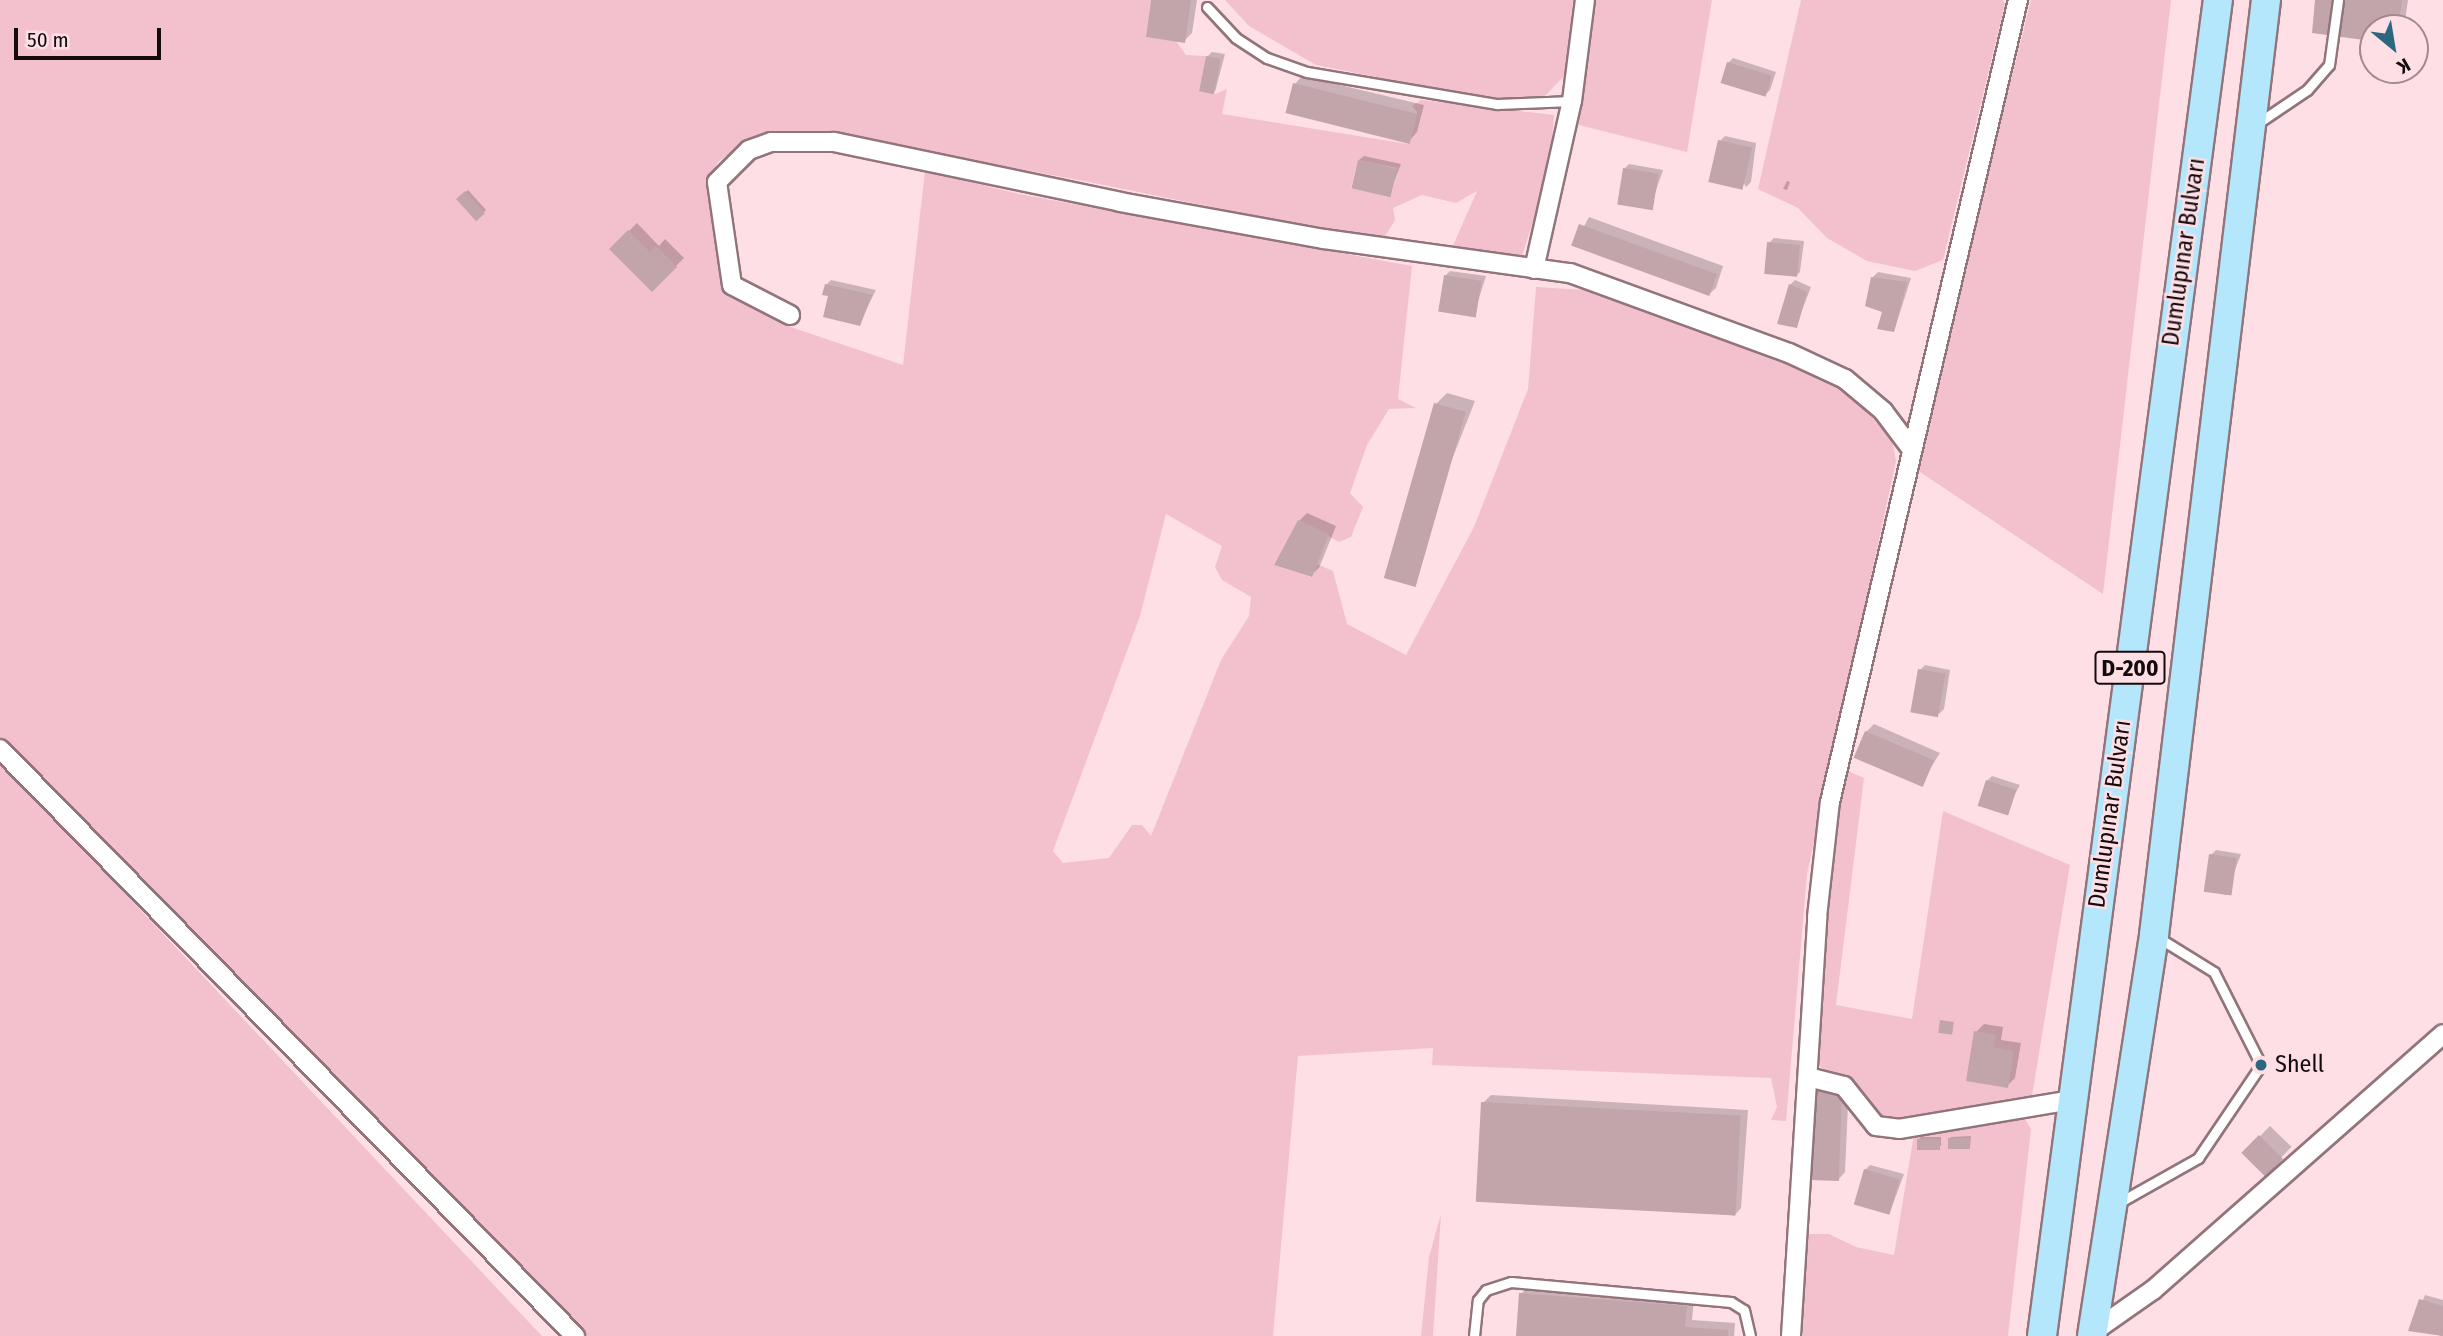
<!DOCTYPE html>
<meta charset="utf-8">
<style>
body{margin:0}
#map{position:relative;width:2443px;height:1336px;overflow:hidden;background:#fedfe6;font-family:"Fira Sans Condensed",sans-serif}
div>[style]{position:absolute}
.green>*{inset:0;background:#f3c1cd}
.shadow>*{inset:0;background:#0003;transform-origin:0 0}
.building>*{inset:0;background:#c2a4ab;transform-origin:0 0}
.roads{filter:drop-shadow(2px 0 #91757b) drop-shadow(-2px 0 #91757b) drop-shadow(0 2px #91757b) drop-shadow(0 -2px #91757b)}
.service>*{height:9px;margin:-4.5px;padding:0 4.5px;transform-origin:4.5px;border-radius:4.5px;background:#fff}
.minor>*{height:18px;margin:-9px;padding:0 9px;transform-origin:9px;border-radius:9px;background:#fff}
.trunk>*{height:28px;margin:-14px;padding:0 14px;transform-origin:14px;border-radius:14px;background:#b4e7fc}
.dots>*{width:19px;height:19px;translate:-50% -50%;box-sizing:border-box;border:4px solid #fedfe6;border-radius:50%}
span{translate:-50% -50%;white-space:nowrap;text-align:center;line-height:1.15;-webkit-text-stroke:5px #fedfe6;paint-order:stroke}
.shield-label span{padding:2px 5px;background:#fedfe6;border:2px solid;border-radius:5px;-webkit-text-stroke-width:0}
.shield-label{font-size:23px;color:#140b0d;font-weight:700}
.street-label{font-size:24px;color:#140b0d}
.poi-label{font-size:24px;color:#140b0d}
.left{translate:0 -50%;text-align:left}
.north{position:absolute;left:2359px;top:14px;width:70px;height:70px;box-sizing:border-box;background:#fedfe6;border:2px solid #a08a8f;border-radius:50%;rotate:150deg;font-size:19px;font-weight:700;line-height:28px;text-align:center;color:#140b0d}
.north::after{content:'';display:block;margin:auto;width:24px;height:32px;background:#2b677f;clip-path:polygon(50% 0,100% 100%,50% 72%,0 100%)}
.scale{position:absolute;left:14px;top:28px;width:147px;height:32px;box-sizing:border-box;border:4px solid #140b0d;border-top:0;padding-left:9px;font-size:21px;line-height:24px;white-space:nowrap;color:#140b0d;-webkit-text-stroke:5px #fedfe6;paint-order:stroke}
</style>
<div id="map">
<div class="green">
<i style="clip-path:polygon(evenodd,0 0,1151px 0,1146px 37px,1176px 41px,1186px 55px,1206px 56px,1200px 91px,1215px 94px,1227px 89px,1222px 114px,1408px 144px,1417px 112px,1412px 106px,1421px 100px,1554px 115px,1549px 172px,1520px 262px,1451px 250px,1477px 191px,1456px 203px,1422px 195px,1393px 208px,1395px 220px,1384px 238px,1332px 236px,1325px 230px,1089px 182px,834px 134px,750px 138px,718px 162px,707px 185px,744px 300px,791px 327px,903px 365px,925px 171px,1019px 194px,1412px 266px,1398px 399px,1416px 408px,1389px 409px,1367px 445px,1350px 493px,1363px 507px,1351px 537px,1339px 542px,1298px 520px,1274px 565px,1311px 577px,1317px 564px,1333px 571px,1347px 624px,1406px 655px,1474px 527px,1528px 389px,1536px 287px,1586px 290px,1780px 358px,1847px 389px,1892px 440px,1896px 461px,1807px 874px,1786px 1121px,1771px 1120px,1777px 1107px,1771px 1078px,1432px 1065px,1433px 1048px,1298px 1056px,1273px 1336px,585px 1336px,0 742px,0 0,1358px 160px,1397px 168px,1389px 196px,1351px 188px,1358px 160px,0 0,1166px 514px,1222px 546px,1215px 567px,1222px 580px,1251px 597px,1249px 616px,1221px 660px,1151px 836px,1142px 825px,1132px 825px,1109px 858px,1063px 863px,1053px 851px,1140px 616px,1166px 514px)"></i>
<i style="clip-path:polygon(1225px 0,1573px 0,1566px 74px,1542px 99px,1496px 101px,1316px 65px,1249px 26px)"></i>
<i style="clip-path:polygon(1590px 0,1712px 0,1687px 152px,1579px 125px)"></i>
<i style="clip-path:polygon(1801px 0,2003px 0,2005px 4px,1943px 260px,1915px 271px,1867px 261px,1827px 238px,1798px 208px,1758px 189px)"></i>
<i style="clip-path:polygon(2031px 0,2171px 0,2103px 594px,1914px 468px)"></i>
<i style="clip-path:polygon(0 760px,36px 799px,542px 1336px,0 1336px)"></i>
<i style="clip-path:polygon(1848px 771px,1864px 778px,1836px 1005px,1912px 1019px,1943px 811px,2070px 865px,2031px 1102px,1882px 1121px,1814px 1061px,1821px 946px,1836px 818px)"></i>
<i style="clip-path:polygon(2025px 1119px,2031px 1129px,2008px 1336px,1803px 1336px,1801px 1251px,1810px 1234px,1829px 1234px,1856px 1247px,1894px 1255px,1914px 1134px)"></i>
<i style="clip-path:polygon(1441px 1214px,1433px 1336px,1421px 1336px,1429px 1257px)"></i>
</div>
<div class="shadow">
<i style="clip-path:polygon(1153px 0,1197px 0,1192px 33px,1184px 41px)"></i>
<i style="clip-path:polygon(2317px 0,2408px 0,2404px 28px,2373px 28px,2373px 47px,2366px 35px)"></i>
<i style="clip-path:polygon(1212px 52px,1225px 54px,1215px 92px,1207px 57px)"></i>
<i style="clip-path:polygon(1733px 58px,1776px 72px,1770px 90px,1765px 95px,1728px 63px)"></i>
<i style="clip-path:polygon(1302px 76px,1424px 105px,1417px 132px,1410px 140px,1295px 84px)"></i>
<i style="clip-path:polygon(1725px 136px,1756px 143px,1751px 182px,1746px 187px,1720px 141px)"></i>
<i style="clip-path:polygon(1364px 156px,1401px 164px,1389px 194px,1359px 160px)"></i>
<i style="clip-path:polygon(1629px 164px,1663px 170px,1650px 208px,1624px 169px)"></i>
<i style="clip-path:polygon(1787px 181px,1790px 182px,1787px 190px,1783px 189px)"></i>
<i style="left:468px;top:190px;width:27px;height:13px;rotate:48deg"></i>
<i style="clip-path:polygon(1589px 217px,1723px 266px,1716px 288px,1708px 295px,1574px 245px)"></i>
<i style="clip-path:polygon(637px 223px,659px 246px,665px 239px,684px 258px,652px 290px,611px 249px)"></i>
<i style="clip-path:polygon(1774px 238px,1804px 241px,1800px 272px,1795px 277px,1769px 243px)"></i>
<i style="clip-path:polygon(1450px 271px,1486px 276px,1474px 314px,1445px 276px)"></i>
<i style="clip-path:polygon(1878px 272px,1911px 278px,1894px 331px,1873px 277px)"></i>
<i style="clip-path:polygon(831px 280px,876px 290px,859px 324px,830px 295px,826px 285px)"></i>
<i style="clip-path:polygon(1795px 280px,1811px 287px,1796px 326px,1790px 285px)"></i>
<i style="clip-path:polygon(1447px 393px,1475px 401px,1408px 571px,1398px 582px,1436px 404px)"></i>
<i style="clip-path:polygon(1307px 513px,1336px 526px,1319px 568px,1311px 575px,1299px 521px)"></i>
<i style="clip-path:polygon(1925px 665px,1950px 670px,1944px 709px,1939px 714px,1920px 670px)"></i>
<i style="clip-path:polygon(1874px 724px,1940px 753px,1922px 782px,1866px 732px)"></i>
<i style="clip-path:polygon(1992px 776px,2020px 785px,2004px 813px,1987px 781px)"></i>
<i style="clip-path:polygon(2216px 850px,2241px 854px,2225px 896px,2211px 855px)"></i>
<i style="clip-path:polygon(1984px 1024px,2003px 1027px,2001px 1040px,2021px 1043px,2015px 1078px,2007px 1086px,1976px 1032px)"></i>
<i style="clip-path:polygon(1823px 1082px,1849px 1083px,1845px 1172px,1838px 1180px,1815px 1090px)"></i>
<i style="clip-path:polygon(1491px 1095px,1748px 1110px,1741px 1208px,1734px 1216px,1483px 1103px)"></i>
<i style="left:2270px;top:1126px;width:30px;height:38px;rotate:44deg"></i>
<i style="clip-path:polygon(1971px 1136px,1970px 1147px,1949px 1139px,1951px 1137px)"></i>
<i style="clip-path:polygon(1921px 1137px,1941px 1137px,1941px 1146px,1919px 1139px)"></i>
<i style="clip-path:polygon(1870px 1165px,1904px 1174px,1890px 1212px,1865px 1170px)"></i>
<i style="clip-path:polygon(1529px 1286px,1694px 1299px,1692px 1320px,1735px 1323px,1734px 1336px,1517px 1336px,1521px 1294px)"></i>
<i style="clip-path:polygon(2425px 1295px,2443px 1300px,2443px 1336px,2410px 1330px)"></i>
</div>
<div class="building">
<i style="clip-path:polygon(1151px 0,1191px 0,1185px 43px,1146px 37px)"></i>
<i style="clip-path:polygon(2315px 0,2402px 0,2398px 28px,2373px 28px,2373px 49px,2363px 48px,2364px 40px,2312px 33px)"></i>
<i style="left:1206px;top:56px;width:15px;height:36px;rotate:11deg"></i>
<i style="left:1727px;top:62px;width:47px;height:22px;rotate:17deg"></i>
<i style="left:1293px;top:83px;width:128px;height:31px;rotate:14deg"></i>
<i style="left:1718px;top:140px;width:35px;height:43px;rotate:13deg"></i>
<i style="left:1358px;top:160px;width:40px;height:29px;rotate:13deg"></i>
<i style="left:1623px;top:168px;width:36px;height:37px;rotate:9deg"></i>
<i style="left:465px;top:191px;width:30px;height:12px;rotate:48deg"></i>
<i style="left:1579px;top:224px;width:147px;height:23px;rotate:20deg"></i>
<i style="clip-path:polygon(628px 230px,650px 252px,656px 246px,677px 267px,652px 292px,609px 249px)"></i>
<i style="left:1767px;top:242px;width:33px;height:32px;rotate:5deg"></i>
<i style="left:1444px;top:275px;width:38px;height:37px;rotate:9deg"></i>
<i style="clip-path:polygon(1871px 277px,1907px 282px,1894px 332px,1877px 329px,1882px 312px,1865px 306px)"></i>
<i style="clip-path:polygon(825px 284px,872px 295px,860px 326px,823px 317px,828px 296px,822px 295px)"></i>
<i style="clip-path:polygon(1789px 284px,1807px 292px,1797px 328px,1777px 324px)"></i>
<i style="left:1434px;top:403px;width:33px;height:182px;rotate:16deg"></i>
<i style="clip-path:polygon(1298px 520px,1329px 534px,1312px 577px,1274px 565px)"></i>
<i style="left:1918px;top:669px;width:28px;height:44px;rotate:10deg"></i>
<i style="left:1865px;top:731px;width:75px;height:29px;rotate:23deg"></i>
<i style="left:1986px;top:780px;width:32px;height:27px;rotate:18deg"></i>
<i style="left:2209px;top:854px;width:28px;height:38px;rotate:8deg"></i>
<i style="left:1940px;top:1020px;width:14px;height:13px;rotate:8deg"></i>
<i style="clip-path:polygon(1974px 1031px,1996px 1035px,1994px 1047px,2014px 1051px,2008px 1088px,1966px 1081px)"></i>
<i style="left:1814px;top:1089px;width:28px;height:91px;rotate:2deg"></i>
<i style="left:1481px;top:1102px;width:260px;height:100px;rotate:3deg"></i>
<i style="left:2259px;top:1135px;width:34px;height:25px;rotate:45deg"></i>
<i style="left:1948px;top:1138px;width:22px;height:11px"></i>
<i style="left:1917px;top:1139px;width:23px;height:11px"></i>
<i style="left:1864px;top:1169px;width:37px;height:37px;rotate:16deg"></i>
<i style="clip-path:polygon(1519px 1293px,1687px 1306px,1685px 1327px,1728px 1330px,1728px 1336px,1516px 1336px)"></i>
<i style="clip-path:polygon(2419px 1299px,2443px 1306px,2443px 1336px,2408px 1331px)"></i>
</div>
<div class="roads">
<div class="service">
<i style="left:1207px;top:7px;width:42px;rotate:46.9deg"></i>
<i style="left:1236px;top:38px;width:37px;rotate:33deg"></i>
<i style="left:1267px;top:58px;width:42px;rotate:19.3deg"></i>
<i style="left:1307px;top:72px;width:193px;rotate:9.6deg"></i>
<i style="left:1497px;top:104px;width:75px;rotate:-2.3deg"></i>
<i style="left:2258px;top:123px;width:59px;rotate:-34deg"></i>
<i style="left:2307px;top:90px;width:33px;rotate:-49deg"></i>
<i style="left:2329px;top:65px;width:66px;rotate:-82.1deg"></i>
<i style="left:2120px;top:1202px;width:90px;rotate:-29.4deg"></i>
<i style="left:2198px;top:1158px;width:112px;rotate:-55.9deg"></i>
<i style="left:2261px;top:1065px;width:104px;rotate:-116.8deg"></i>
<i style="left:2214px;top:972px;width:65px;rotate:-148.3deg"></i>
<i style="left:1474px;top:1336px;width:36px;rotate:-84deg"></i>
<i style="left:1478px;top:1300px;width:13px;rotate:-51deg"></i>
<i style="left:1486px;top:1290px;width:26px;rotate:-18deg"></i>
<i style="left:1511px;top:1282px;width:221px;rotate:5.2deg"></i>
<i style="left:1731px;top:1302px;width:15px;rotate:32deg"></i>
<i style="left:1744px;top:1310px;width:27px;rotate:77deg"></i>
</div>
<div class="minor">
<i style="left:1534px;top:269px;width:172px;rotate:-77.3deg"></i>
<i style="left:1572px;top:101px;width:102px;rotate:-82.7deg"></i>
<i style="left:790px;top:315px;width:65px;rotate:-152.7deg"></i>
<i style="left:732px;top:285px;width:104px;rotate:-98.3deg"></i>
<i style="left:717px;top:182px;width:45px;rotate:-45deg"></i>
<i style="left:749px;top:150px;width:23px;rotate:-20deg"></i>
<i style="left:771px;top:142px;width:63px"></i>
<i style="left:834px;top:142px;width:292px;rotate:11.8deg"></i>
<i style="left:1120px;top:202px;width:207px;rotate:10.3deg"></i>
<i style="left:1324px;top:239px;width:248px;rotate:7.9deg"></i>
<i style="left:1570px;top:273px;width:233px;rotate:20.1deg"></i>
<i style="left:1789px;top:353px;width:62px;rotate:24.9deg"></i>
<i style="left:1845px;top:379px;width:50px;rotate:40.1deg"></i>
<i style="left:1883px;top:411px;width:45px;rotate:53.1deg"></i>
<i style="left:0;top:749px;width:822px;rotate:45.59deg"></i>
<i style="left:1808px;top:1077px;width:37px;rotate:14deg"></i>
<i style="left:1844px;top:1086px;width:51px;rotate:51.3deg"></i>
<i style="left:1876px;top:1126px;width:23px;rotate:7deg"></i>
<i style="left:1899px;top:1129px;width:176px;rotate:-9.5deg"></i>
<i style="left:2093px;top:1332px;width:73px;rotate:-35deg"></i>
<i style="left:2153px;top:1290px;width:387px;rotate:-41.4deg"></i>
<i style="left:1791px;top:1336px;width:420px;rotate:-86.4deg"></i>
<i style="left:1817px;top:917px;width:116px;rotate:-83.6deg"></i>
<i style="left:1830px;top:802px;width:824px;rotate:-76.81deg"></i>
</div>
<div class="trunk">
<i style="left:2042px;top:1336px;width:1348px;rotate:-82.5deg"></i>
<i style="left:2092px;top:1336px;width:406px;rotate:-81.2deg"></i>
<i style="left:2154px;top:935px;width:942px;rotate:-83.17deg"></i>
</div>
</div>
<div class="dots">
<i style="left:2261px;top:1065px;background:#2b677f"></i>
</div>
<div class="shield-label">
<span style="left:2130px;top:668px">D-200</span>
</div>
<div class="street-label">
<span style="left:2184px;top:252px;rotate:-82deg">Dumlupınar Bulvarı</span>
<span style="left:2110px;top:814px;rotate:-82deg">Dumlupınar Bulvarı</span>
</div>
<div class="poi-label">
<span class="left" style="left:2275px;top:1065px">Shell</span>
</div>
<div class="north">K</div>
<div class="scale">50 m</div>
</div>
